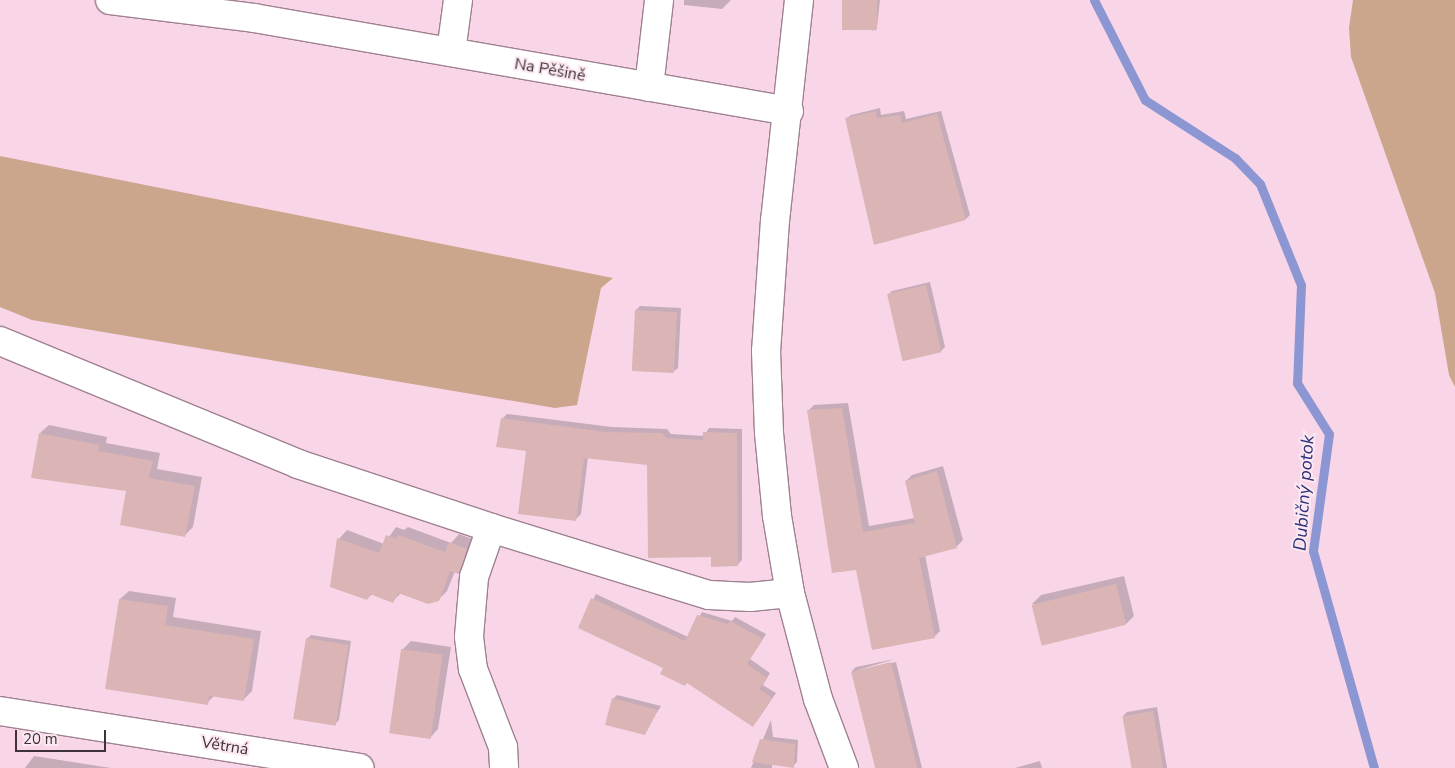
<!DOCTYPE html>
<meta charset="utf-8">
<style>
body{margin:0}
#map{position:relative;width:1455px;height:768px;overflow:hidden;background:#f8d6e8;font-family:"Nunito Sans",sans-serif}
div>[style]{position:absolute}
.green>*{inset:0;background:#cca58d}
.shadow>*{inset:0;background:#0003}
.stream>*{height:9px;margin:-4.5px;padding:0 4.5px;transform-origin:4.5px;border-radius:4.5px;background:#8c96d3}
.building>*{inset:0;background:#dbb5b5;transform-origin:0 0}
.roads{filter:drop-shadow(1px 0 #9f8191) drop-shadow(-1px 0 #9f8191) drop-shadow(0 1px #9f8191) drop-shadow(0 -1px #9f8191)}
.street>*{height:28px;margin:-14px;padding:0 14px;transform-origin:14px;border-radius:14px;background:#fff}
.secondary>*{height:28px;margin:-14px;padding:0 14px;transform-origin:14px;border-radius:14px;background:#fff}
span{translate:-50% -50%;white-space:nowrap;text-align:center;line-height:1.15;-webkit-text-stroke:4px #fce8f2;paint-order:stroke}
.street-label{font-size:16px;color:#3e3138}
.water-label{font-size:18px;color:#2e3179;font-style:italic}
.scale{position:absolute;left:15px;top:730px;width:91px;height:22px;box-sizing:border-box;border:2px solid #3e3138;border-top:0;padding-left:6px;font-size:15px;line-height:18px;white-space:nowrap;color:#3e3138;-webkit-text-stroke:4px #fce8f2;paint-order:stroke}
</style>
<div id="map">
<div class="green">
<i style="clip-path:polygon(1353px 0,1455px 0,1455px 387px,1449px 375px,1435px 293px,1351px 57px,1349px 28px)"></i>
<i style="clip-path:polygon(0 156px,613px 278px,601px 288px,577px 405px,555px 408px,32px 320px,0 307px)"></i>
</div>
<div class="shadow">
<i style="clip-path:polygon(684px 0,731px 0,722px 9px,684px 5px)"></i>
<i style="clip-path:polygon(843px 0,880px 0,877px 27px,873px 31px)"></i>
<i style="clip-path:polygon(880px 108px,881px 115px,904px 111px,906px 119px,941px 111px,970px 215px,966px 219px,846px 119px,851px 115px)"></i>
<i style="clip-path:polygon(930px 282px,945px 347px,941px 351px,888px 295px,892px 291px)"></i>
<i style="clip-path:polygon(640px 306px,681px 308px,678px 368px,673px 372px,636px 310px)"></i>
<i style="clip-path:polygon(848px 403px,869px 526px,915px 518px,906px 481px,912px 475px,943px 466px,963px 540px,956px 547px,925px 555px,940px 631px,934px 637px,857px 568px,808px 411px,814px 405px)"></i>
<i style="clip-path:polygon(507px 414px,612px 427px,667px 429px,671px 434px,704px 436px,709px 428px,742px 429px,742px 560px,737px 565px,712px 556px,648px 464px,588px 457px,581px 514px,576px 519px,502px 419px)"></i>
<i style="clip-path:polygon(49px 425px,107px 437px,106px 443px,160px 453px,157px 469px,202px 477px,193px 527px,184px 536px,127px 490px,40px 433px)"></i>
<i style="clip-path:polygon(396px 527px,404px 530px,408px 527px,451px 543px,459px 534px,475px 540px,467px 564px,459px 572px,455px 571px,447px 591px,438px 600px,401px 593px,393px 601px,372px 594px,367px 599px,339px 539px,347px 530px,384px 544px)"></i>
<i style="clip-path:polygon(1124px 576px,1134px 616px,1126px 624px,1032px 604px,1041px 595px)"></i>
<i style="clip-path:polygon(129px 591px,176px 598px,173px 617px,261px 631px,252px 691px,243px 700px,215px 695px,207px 703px,106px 688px,120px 599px)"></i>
<i style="clip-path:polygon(596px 594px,688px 637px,702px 612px,732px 621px,735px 617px,766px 634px,750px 659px,770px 673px,763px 685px,776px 693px,757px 721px,665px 667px,579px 627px)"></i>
<i style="clip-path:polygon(311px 635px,351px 641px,339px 720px,335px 724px,307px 639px)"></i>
<i style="clip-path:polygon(411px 641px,451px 647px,438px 729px,430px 738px,402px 650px)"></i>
<i style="clip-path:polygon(895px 659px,855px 671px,896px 662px,922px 768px,877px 768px,852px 671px,856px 667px)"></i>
<i style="clip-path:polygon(617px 695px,661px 706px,644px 733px,613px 699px)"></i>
<i style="clip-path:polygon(1157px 707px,1167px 768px,1132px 768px,1123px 716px,1127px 712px)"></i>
<i style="clip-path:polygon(771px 720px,773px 737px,798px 740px,797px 762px,793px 766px,772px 763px,772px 768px,751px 768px)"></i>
<i style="clip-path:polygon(34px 756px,111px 768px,25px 768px)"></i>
<i style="clip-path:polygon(1040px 761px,1042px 768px,1015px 768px)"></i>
</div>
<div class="stream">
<i style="left:1094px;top:0;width:112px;rotate:63deg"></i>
<i style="left:1145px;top:100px;width:107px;rotate:32.8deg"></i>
<i style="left:1235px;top:158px;width:36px;rotate:46deg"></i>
<i style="left:1260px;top:184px;width:109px;rotate:67.9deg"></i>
<i style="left:1301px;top:285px;width:98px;rotate:92.3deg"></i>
<i style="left:1297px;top:383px;width:60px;rotate:57.9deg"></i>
<i style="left:1329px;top:434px;width:118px;rotate:97.8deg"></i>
<i style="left:1313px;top:551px;width:225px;rotate:74.3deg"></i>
</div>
<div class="building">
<i style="left:842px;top:0;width:35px;height:30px"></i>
<i style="clip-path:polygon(876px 111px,877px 118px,900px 115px,902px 123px,937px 114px,966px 220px,874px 245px,845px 118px)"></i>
<i style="left:926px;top:285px;width:69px;height:40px;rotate:77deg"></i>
<i style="left:635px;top:310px;width:42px;height:61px;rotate:3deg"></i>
<i style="clip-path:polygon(842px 408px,863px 532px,915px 523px,905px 481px,937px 471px,957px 548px,919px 558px,935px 638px,872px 650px,856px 570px,832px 573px,807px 410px)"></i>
<i style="clip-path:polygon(501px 418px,606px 432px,662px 433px,666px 438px,703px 440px,703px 432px,737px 433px,738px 566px,711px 567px,711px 557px,648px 558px,647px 465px,584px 458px,576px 521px,518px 514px,526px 451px,496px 447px)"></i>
<i style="clip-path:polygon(39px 433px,99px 445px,98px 451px,153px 461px,149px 478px,195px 486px,185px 537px,120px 525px,126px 491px,31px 478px)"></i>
<i style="clip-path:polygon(386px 535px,396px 539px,398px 535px,445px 552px,449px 542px,467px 549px,459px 574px,450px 571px,439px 601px,428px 604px,398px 593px,393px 603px,370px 594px,367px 600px,330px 587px,337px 538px,379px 553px)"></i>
<i style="left:1116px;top:584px;width:42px;height:87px;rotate:76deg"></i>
<i style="clip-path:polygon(591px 598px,685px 641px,697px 615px,728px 624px,730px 621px,763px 639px,747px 664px,767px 678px,759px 689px,772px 698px,753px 727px,687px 683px,685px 686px,660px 674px,663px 668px,578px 628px)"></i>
<i style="clip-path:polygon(119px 599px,168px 606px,165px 625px,254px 639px,244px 701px,209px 696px,208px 705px,105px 689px)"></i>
<i style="left:306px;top:638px;width:43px;height:82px;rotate:9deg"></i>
<i style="left:401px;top:649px;width:42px;height:85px;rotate:8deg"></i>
<i style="left:891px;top:662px;width:109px;height:41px;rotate:76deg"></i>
<i style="clip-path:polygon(612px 698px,658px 710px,645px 735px,605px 725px)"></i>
<i style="left:1153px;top:711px;width:58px;height:31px;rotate:80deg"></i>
<i style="clip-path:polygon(760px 739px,795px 744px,794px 768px,752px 762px)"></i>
</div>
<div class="roads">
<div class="street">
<i style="left:110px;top:0;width:145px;rotate:7.1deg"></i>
<i style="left:254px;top:18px;width:543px;rotate:9.86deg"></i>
<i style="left:451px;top:52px;width:52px;rotate:-82.3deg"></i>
<i style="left:649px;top:87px;width:88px;rotate:-83.4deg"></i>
<i style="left:0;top:341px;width:322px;rotate:22.4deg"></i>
<i style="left:298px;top:464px;width:203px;rotate:18.3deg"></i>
<i style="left:491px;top:528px;width:228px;rotate:17.1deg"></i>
<i style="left:709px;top:595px;width:41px;rotate:2.8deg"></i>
<i style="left:750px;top:597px;width:40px;rotate:-5.7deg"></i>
<i style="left:491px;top:528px;width:52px;rotate:109.1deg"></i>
<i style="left:474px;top:577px;width:60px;rotate:94.8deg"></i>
<i style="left:469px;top:637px;width:32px;rotate:83deg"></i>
<i style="left:473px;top:669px;width:84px;rotate:69deg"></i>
<i style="left:503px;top:747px;width:21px;rotate:87deg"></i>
<i style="left:0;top:711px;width:364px;rotate:9deg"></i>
</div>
<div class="secondary">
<i style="left:799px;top:0;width:221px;rotate:96.2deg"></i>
<i style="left:775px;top:220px;width:131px;rotate:93.9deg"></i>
<i style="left:766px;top:351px;width:82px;rotate:87.9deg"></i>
<i style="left:769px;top:433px;width:83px;rotate:84.5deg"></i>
<i style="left:777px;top:516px;width:78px;rotate:80.4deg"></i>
<i style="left:790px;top:593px;width:110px;rotate:75.2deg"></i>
<i style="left:818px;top:699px;width:74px;rotate:69.4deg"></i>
</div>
</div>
<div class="street-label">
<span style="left:550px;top:70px;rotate:10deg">Na Pěšině</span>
<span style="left:225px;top:746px;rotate:9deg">Větrná</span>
</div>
<div class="water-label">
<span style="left:1304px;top:493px;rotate:-86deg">Dubičný potok</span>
</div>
<div class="scale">20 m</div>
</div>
